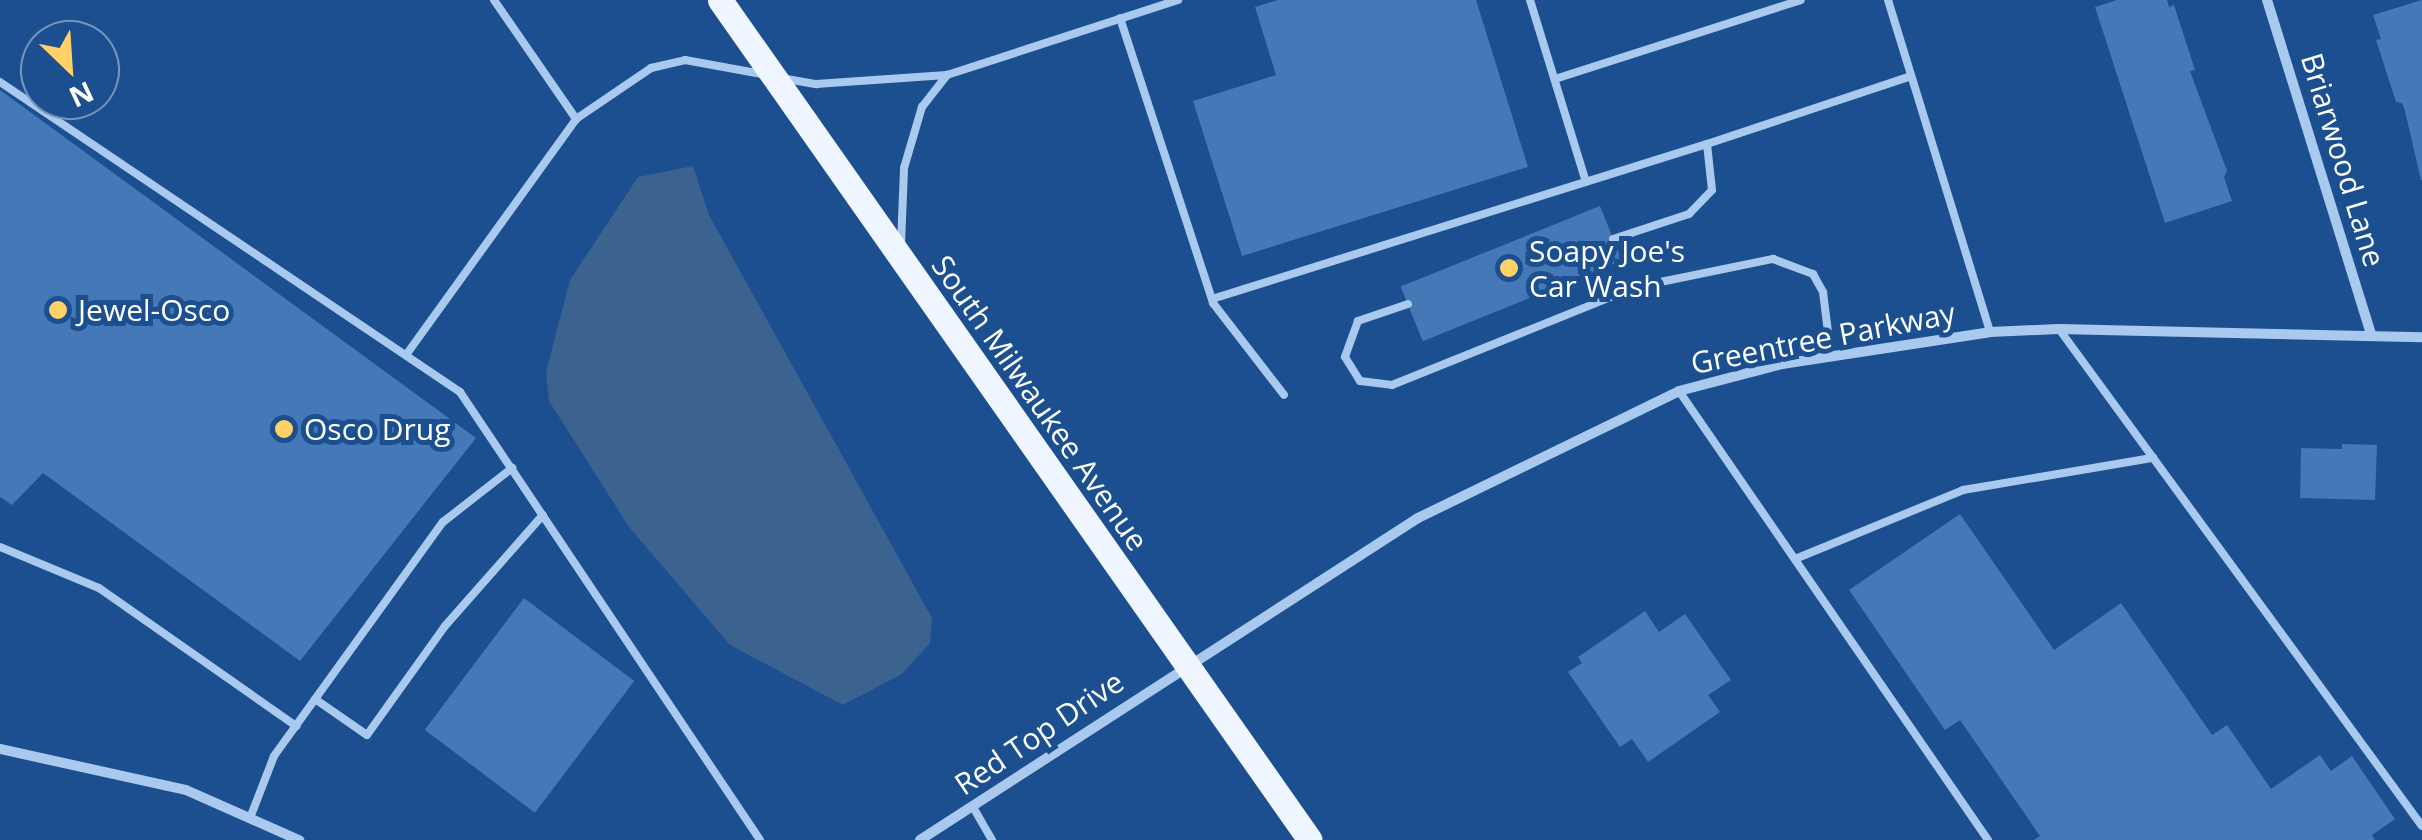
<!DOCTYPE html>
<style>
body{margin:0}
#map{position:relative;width:2422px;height:840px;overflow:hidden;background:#1b4f8f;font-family:"Open Sans",sans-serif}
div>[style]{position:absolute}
.water>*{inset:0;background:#3c6290}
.building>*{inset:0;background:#4478b7;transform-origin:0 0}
.lane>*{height:8px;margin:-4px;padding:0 4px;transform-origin:4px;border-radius:4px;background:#a9c9ee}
.street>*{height:10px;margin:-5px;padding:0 5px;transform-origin:5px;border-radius:5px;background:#a9c9ee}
.primary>*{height:25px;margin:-12.5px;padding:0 12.5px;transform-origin:12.5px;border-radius:12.5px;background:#f0f6ff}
.dots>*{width:28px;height:28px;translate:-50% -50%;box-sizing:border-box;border:5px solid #1b4f8f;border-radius:50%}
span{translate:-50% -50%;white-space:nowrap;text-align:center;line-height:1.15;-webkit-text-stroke:10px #1b4f8f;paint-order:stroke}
.street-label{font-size:30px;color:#fff}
.poi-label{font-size:30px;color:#fff}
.left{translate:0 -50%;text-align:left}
.north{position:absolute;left:20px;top:20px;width:100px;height:100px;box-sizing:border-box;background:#1b4f8f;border:2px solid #7695bc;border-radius:50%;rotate:155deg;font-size:28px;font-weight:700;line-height:40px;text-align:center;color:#fff}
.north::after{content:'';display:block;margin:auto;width:35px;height:45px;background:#ffd166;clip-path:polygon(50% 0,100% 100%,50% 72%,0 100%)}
</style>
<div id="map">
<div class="water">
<i style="clip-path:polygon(693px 166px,709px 215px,932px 618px,930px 643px,902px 674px,843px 705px,730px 645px,629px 527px,549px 401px,546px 372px,570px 280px,638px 177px)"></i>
</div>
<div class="building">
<i style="clip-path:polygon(1278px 0,1476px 0,1528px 167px,1242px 256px,1193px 101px,1276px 75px,1255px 7px)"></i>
<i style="clip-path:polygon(2117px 0,2167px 0,2169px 7px,2174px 5px,2195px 70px,2190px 71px,2227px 171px,2224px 177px,2232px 201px,2165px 223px,2095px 7px)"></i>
<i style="clip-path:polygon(2422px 0,2422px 180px,2421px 180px,2405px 111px,2402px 103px,2396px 102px,2376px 40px,2381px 39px,2373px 15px)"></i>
<i style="clip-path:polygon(0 90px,476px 438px,300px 661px,43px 473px,12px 505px,0 497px)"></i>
<i style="left:1600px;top:206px;width:59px;height:215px;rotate:68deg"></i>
<i style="clip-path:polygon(2342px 444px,2377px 445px,2375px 500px,2300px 498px,2301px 448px,2342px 449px)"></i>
<i style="clip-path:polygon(1960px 514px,2054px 650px,2121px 603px,2212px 735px,2227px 725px,2271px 789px,2320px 755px,2331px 771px,2352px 756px,2395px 819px,2372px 835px,2375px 840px,2034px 840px,2040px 836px,1960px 720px,1945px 730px,1849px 590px)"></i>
<i style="left:524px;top:598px;width:138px;height:165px;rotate:37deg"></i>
<i style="clip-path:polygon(1645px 611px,1659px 632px,1685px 614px,1731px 680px,1708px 695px,1720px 712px,1648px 762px,1632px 739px,1620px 747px,1568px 672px,1582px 663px,1578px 657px)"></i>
</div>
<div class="lane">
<i style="left:494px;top:0;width:145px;rotate:55.4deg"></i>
<i style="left:1530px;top:0;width:190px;rotate:72.9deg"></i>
<i style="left:1888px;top:0;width:347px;rotate:72.9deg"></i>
<i style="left:1120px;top:18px;width:300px;rotate:71.9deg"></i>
<i style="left:1213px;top:303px;width:116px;rotate:52.3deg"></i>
<i style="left:781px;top:78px;width:36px;rotate:10deg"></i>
<i style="left:816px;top:84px;width:131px;rotate:-3.9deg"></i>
<i style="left:947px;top:75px;width:243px;rotate:-18deg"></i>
<i style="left:1555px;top:79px;width:258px;rotate:-17.8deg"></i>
<i style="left:0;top:82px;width:555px;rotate:33.98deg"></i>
<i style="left:460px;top:392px;width:539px;rotate:56.19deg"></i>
<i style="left:1613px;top:239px;width:80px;rotate:-18.2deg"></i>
<i style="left:1689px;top:214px;width:33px;rotate:-46deg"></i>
<i style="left:1712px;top:190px;width:46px;rotate:-96.2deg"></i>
<i style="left:1707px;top:144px;width:215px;rotate:-18.4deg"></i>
<i style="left:901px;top:244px;width:76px;rotate:-87.7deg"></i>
<i style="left:904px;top:168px;width:64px;rotate:-73.6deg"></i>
<i style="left:922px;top:107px;width:41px;rotate:-52deg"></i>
<i style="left:1212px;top:299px;width:519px;rotate:-17.39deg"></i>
<i style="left:1408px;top:304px;width:53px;rotate:161.2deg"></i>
<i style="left:1358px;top:321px;width:38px;rotate:110deg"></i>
<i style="left:1345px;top:357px;width:28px;rotate:58deg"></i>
<i style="left:1360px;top:381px;width:32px;rotate:7deg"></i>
<i style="left:1392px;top:385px;width:263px;rotate:-21.9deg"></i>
<i style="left:1636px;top:287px;width:140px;rotate:-11.6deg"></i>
<i style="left:1773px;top:259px;width:43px;rotate:20.6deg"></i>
<i style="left:1813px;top:274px;width:21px;rotate:61deg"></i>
<i style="left:1823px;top:292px;width:64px;rotate:82.9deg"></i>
<i style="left:2059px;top:329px;width:615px;rotate:53.86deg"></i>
<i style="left:406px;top:355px;width:291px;rotate:-54.2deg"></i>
<i style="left:576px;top:119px;width:91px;rotate:-34.2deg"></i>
<i style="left:651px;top:68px;width:35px;rotate:-13deg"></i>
<i style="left:685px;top:60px;width:78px;rotate:10.3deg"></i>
<i style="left:1679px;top:391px;width:545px;rotate:55.46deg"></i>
<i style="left:0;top:547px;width:107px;rotate:22.5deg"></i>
<i style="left:99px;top:588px;width:241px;rotate:35deg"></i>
<i style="left:1795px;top:559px;width:182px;rotate:-22.3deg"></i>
<i style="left:1963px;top:490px;width:193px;rotate:-9.6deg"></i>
<i style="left:315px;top:699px;width:63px;rotate:34.7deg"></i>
<i style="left:367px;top:735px;width:134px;rotate:-54.4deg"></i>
<i style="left:445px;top:626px;width:148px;rotate:-48.6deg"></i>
<i style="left:973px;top:807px;width:38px;rotate:60deg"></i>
<i style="left:250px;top:818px;width:66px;rotate:-68.8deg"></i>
<i style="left:274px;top:756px;width:289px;rotate:-54.2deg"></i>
<i style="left:443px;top:522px;width:88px;rotate:-38deg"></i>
</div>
<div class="street">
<i style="left:2267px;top:0;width:350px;rotate:72.7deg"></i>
<i style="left:0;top:749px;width:190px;rotate:12.4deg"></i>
<i style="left:186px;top:790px;width:124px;rotate:23.9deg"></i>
<i style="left:920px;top:840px;width:593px;rotate:-32.89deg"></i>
<i style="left:1418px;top:518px;width:290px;rotate:-25.9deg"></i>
<i style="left:1679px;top:391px;width:106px;rotate:-14.7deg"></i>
<i style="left:1782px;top:364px;width:210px;rotate:-8.7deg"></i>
<i style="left:1990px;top:332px;width:68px;rotate:-2.5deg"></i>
<i style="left:2058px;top:329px;width:364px;rotate:1.3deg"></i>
</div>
<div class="primary">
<i style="left:720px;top:0;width:1026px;rotate:54.92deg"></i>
</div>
<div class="dots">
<i style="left:1509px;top:268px;background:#ffd166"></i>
<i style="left:58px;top:310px;background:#ffd166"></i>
<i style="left:284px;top:429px;background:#ffd166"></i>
</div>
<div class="street-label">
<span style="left:2343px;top:160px;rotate:73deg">Briarwood Lane</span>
<span style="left:1823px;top:338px;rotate:-11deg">Greentree Parkway</span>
<span style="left:1040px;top:403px;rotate:55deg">South Milwaukee Avenue</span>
<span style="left:1039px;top:733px;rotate:-34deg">Red Top Drive</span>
</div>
<div class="poi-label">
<span class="left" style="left:1529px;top:268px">Soapy Joe's<br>Car Wash</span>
<span class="left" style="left:78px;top:310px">Jewel-Osco</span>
<span class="left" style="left:304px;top:429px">Osco Drug</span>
</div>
<div class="north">N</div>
</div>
